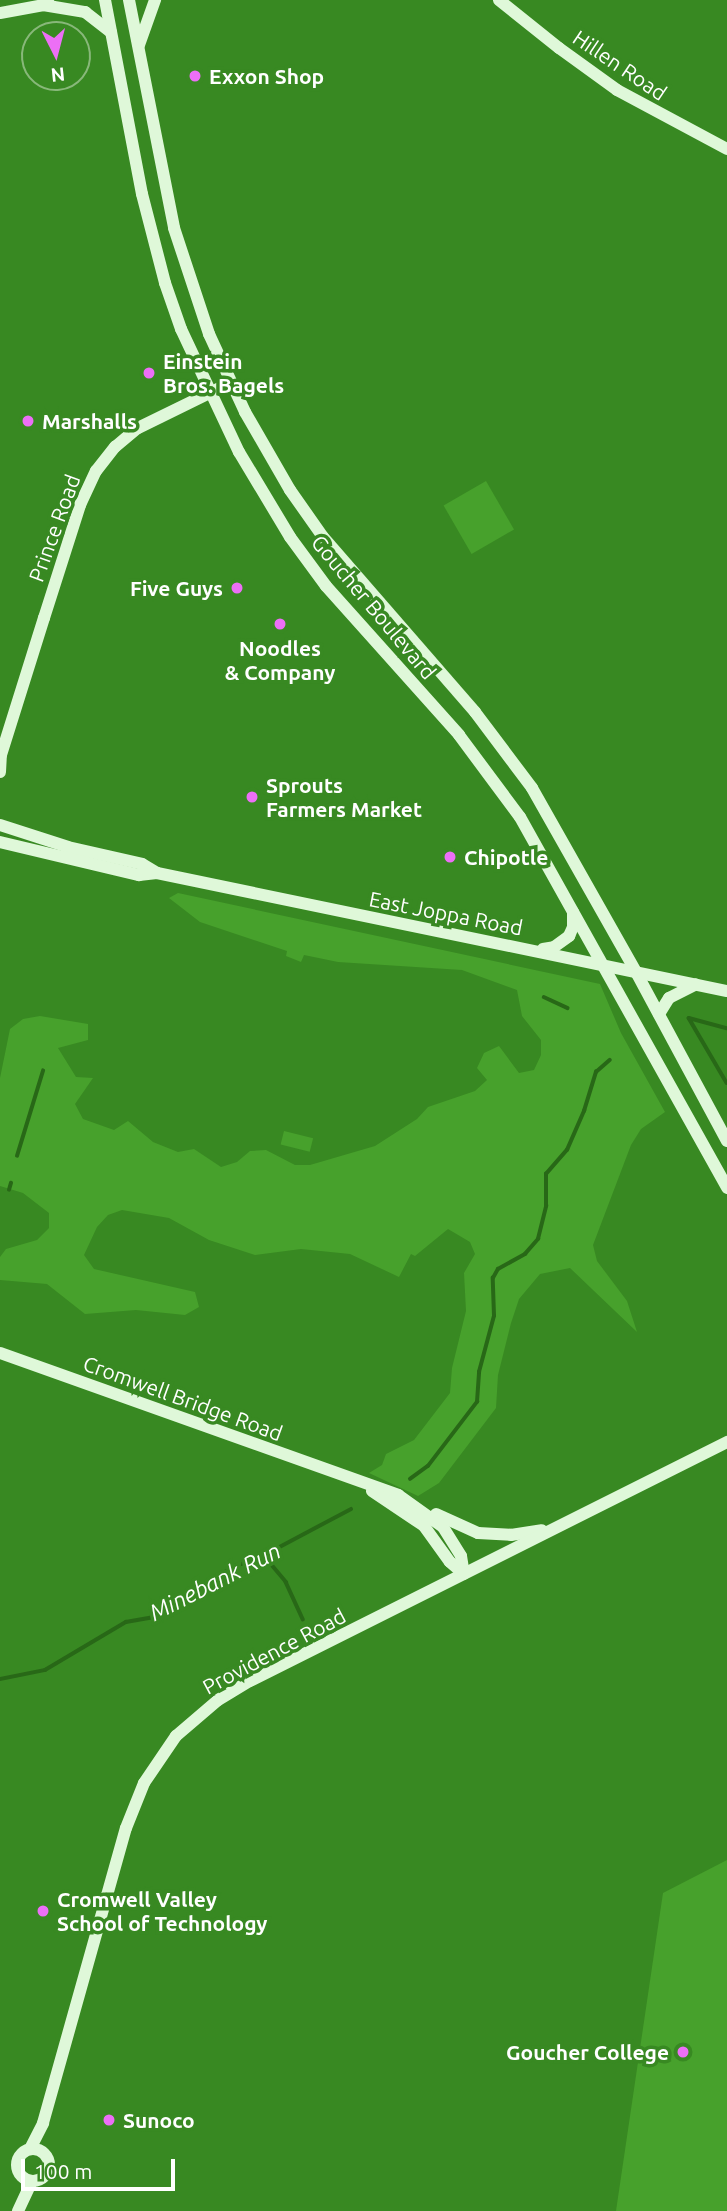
<!DOCTYPE html>
<style>
body{margin:0}
#map{position:relative;width:727px;height:2211px;overflow:hidden;background:#388922;font-family:Ubuntu,sans-serif}
div>[style]{position:absolute}
.green>*{inset:0;background:#47a12c;transform-origin:0 0}
.stream>*{height:3.5px;margin:-1.75px;padding:0 1.75px;transform-origin:1.75px;border-radius:1.75px;background:#286817}
.secondary>*{height:12px;margin:-6px;padding:0 6px;transform-origin:6px;border-radius:6px;background:#dff8d9}
.secondary>.ring{margin:-6px;padding:0;box-sizing:content-box;background:none;border:12px solid #dff8d9;border-radius:50%}
.dots>*{width:19px;height:19px;translate:-50% -50%;box-sizing:border-box;border:4px solid #388922;border-radius:50%}
span{translate:-50% -50%;white-space:nowrap;text-align:center;line-height:1.15;-webkit-text-stroke:7px #388922;paint-order:stroke}
.street-label{font-size:21px;color:#fff}
.poi-label{font-size:21px;color:#fff;font-weight:700}
.left{translate:0 -50%;text-align:left}
.right{translate:-100% -50%;text-align:right}
.water-label{font-size:23px;color:#fff;font-style:italic}
.north{position:absolute;left:21px;top:21px;width:70px;height:70px;box-sizing:border-box;background:#388922;border:2px solid #88b87a;border-radius:50%;rotate:174deg;font-size:19px;font-weight:700;line-height:28px;text-align:center;color:#fff}
.north::after{content:'';display:block;margin:auto;width:24px;height:32px;background:#ec6ff6;clip-path:polygon(50% 0,100% 100%,50% 72%,0 100%)}
.scale{position:absolute;left:21px;top:2159px;width:154px;height:32px;box-sizing:border-box;border:4px solid #fff;border-top:0;padding-left:9px;font-size:21px;line-height:24px;white-space:nowrap;color:#fff;-webkit-text-stroke:5px #388922;paint-order:stroke}
</style>
<div id="map">
<div class="green">
<i style="left:486px;top:481px;width:56px;height:49px;rotate:60deg"></i>
<i style="clip-path:polygon(178px 893px,600px 984px,621px 1033px,665px 1112px,641px 1129px,631px 1145px,593px 1245px,597px 1261px,627px 1301px,637px 1332px,570px 1268px,540px 1274px,519px 1299px,511px 1323px,498px 1375px,496px 1408px,439px 1483px,418px 1496px,369px 1473px,382px 1465px,386px 1454px,414px 1440px,450px 1393px,452px 1368px,466px 1311px,464px 1273px,475px 1254px,470px 1242px,448px 1229px,415px 1256px,411px 1254px,399px 1277px,350px 1254px,301px 1249px,255px 1255px,209px 1240px,169px 1218px,122px 1210px,108px 1215px,97px 1227px,84px 1255px,94px 1269px,195px 1292px,199px 1307px,185px 1315px,136px 1310px,85px 1314px,47px 1284px,0 1280px,0 1257px,6px 1249px,37px 1240px,49px 1228px,49px 1213px,23px 1193px,0 1186px,0 1078px,10px 1029px,23px 1019px,40px 1016px,88px 1024px,88px 1040px,58px 1048px,76px 1077px,93px 1078px,75px 1104px,83px 1119px,114px 1130px,128px 1121px,153px 1142px,178px 1152px,194px 1149px,221px 1167px,237px 1162px,250px 1151px,266px 1150px,295px 1165px,310px 1165px,375px 1146px,417px 1119px,428px 1107px,475px 1091px,487px 1080px,477px 1068px,484px 1053px,499px 1046px,519px 1073px,534px 1070px,541px 1055px,541px 1040px,522px 1016px,517px 990px,462px 970px,338px 962px,304px 955px,301px 962px,286px 956px,287px 951px,200px 922px,169px 898px)"></i>
<i style="left:284px;top:1131px;width:30px;height:14px;rotate:14deg"></i>
<i style="clip-path:polygon(727px 1860px,727px 2211px,616px 2211px,663px 1893px)"></i>
</div>
<div class="stream">
<i style="left:544px;top:997px;width:26px;rotate:25deg"></i>
<i style="left:689px;top:1018px;width:75px;rotate:59.7deg"></i>
<i style="left:689px;top:1018px;width:39px;rotate:15deg"></i>
<i style="left:17px;top:1156px;width:89px;rotate:-73deg"></i>
<i style="left:9px;top:1190px;width:7px;rotate:-74deg"></i>
<i style="left:410px;top:1479px;width:22px;rotate:-36deg"></i>
<i style="left:428px;top:1466px;width:81px;rotate:-52.6deg"></i>
<i style="left:477px;top:1402px;width:30px;rotate:-86deg"></i>
<i style="left:479px;top:1372px;width:58px;rotate:-75deg"></i>
<i style="left:494px;top:1316px;width:38px;rotate:-92deg"></i>
<i style="left:493px;top:1278px;width:10px;rotate:-61deg"></i>
<i style="left:498px;top:1269px;width:31px;rotate:-29deg"></i>
<i style="left:525px;top:1254px;width:20px;rotate:-49deg"></i>
<i style="left:538px;top:1239px;width:34px;rotate:-76deg"></i>
<i style="left:546px;top:1206px;width:32px;rotate:-90deg"></i>
<i style="left:546px;top:1174px;width:32px;rotate:-49deg"></i>
<i style="left:567px;top:1150px;width:43px;rotate:-66.4deg"></i>
<i style="left:584px;top:1111px;width:41px;rotate:-72.9deg"></i>
<i style="left:596px;top:1072px;width:18px;rotate:-41deg"></i>
<i style="left:267px;top:1559px;width:30px;rotate:50deg"></i>
<i style="left:286px;top:1582px;width:41px;rotate:65.3deg"></i>
<i style="left:0;top:1679px;width:46px;rotate:-11.3deg"></i>
<i style="left:45px;top:1670px;width:94px;rotate:-30.7deg"></i>
<i style="left:126px;top:1622px;width:27px;rotate:-10deg"></i>
<i style="left:153px;top:1617px;width:29px;rotate:-27deg"></i>
<i style="left:179px;top:1604px;width:31px;rotate:-31deg"></i>
<i style="left:206px;top:1588px;width:21px;rotate:-43deg"></i>
<i style="left:221px;top:1574px;width:18px;rotate:-29deg"></i>
<i style="left:237px;top:1565px;width:30px;rotate:-14deg"></i>
<i style="left:266px;top:1558px;width:11px;rotate:-45deg"></i>
<i style="left:274px;top:1550px;width:87px;rotate:-28deg"></i>
</div>
<div class="secondary">
<i style="left:105px;top:0;width:197px;rotate:79.2deg"></i>
<i style="left:142px;top:194px;width:92px;rotate:75.5deg"></i>
<i style="left:165px;top:283px;width:49px;rotate:70.8deg"></i>
<i style="left:181px;top:329px;width:136px;rotate:64.8deg"></i>
<i style="left:239px;top:452px;width:99px;rotate:59deg"></i>
<i style="left:290px;top:537px;width:61px;rotate:53.7deg"></i>
<i style="left:326px;top:586px;width:200px;rotate:48.2deg"></i>
<i style="left:459px;top:735px;width:102px;rotate:53.4deg"></i>
<i style="left:520px;top:817px;width:425px;rotate:60.8deg"></i>
<i style="left:129px;top:0;width:232px;rotate:78.8deg"></i>
<i style="left:174px;top:228px;width:112px;rotate:71.7deg"></i>
<i style="left:209px;top:334px;width:86px;rotate:65.2deg"></i>
<i style="left:245px;top:412px;width:90px;rotate:60deg"></i>
<i style="left:290px;top:490px;width:57px;rotate:54.9deg"></i>
<i style="left:323px;top:537px;width:232px;rotate:49deg"></i>
<i style="left:475px;top:712px;width:95px;rotate:53.1deg"></i>
<i style="left:532px;top:788px;width:211px;rotate:60.5deg"></i>
<i style="left:636px;top:972px;width:192px;rotate:61.7deg"></i>
<i style="left:499px;top:0;width:77px;rotate:38.7deg"></i>
<i style="left:559px;top:48px;width:72px;rotate:35.9deg"></i>
<i style="left:617px;top:90px;width:125px;rotate:28.2deg"></i>
<i style="left:43px;top:5px;width:43px;rotate:9.5deg"></i>
<i style="left:85px;top:12px;width:33px;rotate:38deg"></i>
<i style="left:0;top:13px;width:50px;rotate:-10.4deg"></i>
<i style="left:139px;top:45px;width:48px;rotate:-70.4deg"></i>
<i style="left:0;top:772px;width:17px;rotate:-87deg"></i>
<i style="left:1px;top:755px;width:144px;rotate:-72.6deg"></i>
<i style="left:44px;top:618px;width:119px;rotate:-72.3deg"></i>
<i style="left:80px;top:505px;width:38px;rotate:-65deg"></i>
<i style="left:96px;top:471px;width:31px;rotate:-52deg"></i>
<i style="left:115px;top:447px;width:30px;rotate:-40deg"></i>
<i style="left:138px;top:428px;width:102px;rotate:-26.1deg"></i>
<i style="left:0;top:825px;width:71px;rotate:17.9deg"></i>
<i style="left:68px;top:847px;width:76px;rotate:12.9deg"></i>
<i style="left:142px;top:864px;width:17px;rotate:31deg"></i>
<i style="left:0;top:842px;width:143px;rotate:13.4deg"></i>
<i style="left:139px;top:875px;width:18px;rotate:-6deg"></i>
<i style="left:157px;top:873px;width:582px;rotate:11.7deg"></i>
<i style="left:543px;top:949px;width:11px;rotate:-10deg"></i>
<i style="left:554px;top:947px;width:19px;rotate:-36deg"></i>
<i style="left:569px;top:936px;width:10px;rotate:-66deg"></i>
<i style="left:573px;top:927px;width:15px;rotate:-90deg"></i>
<i style="left:659px;top:1014px;width:19px;rotate:-58deg"></i>
<i style="left:669px;top:998px;width:30px;rotate:-27deg"></i>
<i style="left:0;top:1353px;width:423px;rotate:19.6deg"></i>
<i style="left:398px;top:1495px;width:55px;rotate:35.4deg"></i>
<i style="left:443px;top:1527px;width:34px;rotate:58deg"></i>
<i style="left:461px;top:1556px;width:18px;rotate:81deg"></i>
<i style="left:372px;top:1491px;width:63px;rotate:33.9deg"></i>
<i style="left:424px;top:1526px;width:44px;rotate:54.2deg"></i>
<i style="left:450px;top:1562px;width:18px;rotate:41deg"></i>
<i style="left:436px;top:1514px;width:46px;rotate:24.3deg"></i>
<i style="left:478px;top:1533px;width:33px;rotate:3deg"></i>
<i style="left:511px;top:1535px;width:31px;rotate:-9deg"></i>
<i class="ring" style="left:17px;top:2149px;width:20px;height:20px"></i>
<i style="left:30px;top:2149px;width:29px;rotate:-63deg"></i>
<i style="left:43px;top:2123px;width:306px;rotate:-74.3deg"></i>
<i style="left:126px;top:1828px;width:48px;rotate:-68.2deg"></i>
<i style="left:144px;top:1783px;width:57px;rotate:-55.8deg"></i>
<i style="left:176px;top:1736px;width:55px;rotate:-40.6deg"></i>
<i style="left:218px;top:1700px;width:37px;rotate:-31deg"></i>
<i style="left:250px;top:1681px;width:534px;rotate:-26.61deg"></i>
<i style="left:18px;top:2211px;width:33px;rotate:-65deg"></i>
</div>
<div class="dots">
<i style="left:195px;top:76px;background:#ec6ff6"></i>
<i style="left:149px;top:373px;background:#ec6ff6"></i>
<i style="left:28px;top:421px;background:#ec6ff6"></i>
<i style="left:237px;top:588px;background:#ec6ff6"></i>
<i style="left:280px;top:624px;background:#ec6ff6"></i>
<i style="left:252px;top:797px;background:#ec6ff6"></i>
<i style="left:450px;top:857px;background:#ec6ff6"></i>
<i style="left:43px;top:1911px;background:#ec6ff6"></i>
<i style="left:683px;top:2052px;background:#ec6ff6"></i>
<i style="left:109px;top:2120px;background:#ec6ff6"></i>
</div>
<div class="street-label">
<span style="left:620px;top:65px;rotate:34deg">Hillen Road</span>
<span style="left:54px;top:528px;rotate:-70deg">Prince Road</span>
<span style="left:374px;top:607px;rotate:50deg">Goucher Boulevard</span>
<span style="left:446px;top:913px;rotate:11deg">East Joppa Road</span>
<span style="left:183px;top:1398px;rotate:20deg">Cromwell Bridge Road</span>
<span style="left:274px;top:1651px;rotate:-28deg">Providence Road</span>
</div>
<div class="poi-label">
<span class="left" style="left:209px;top:76px">Exxon Shop</span>
<span class="left" style="left:163px;top:373px">Einstein<br>Bros. Bagels</span>
<span class="left" style="left:42px;top:421px">Marshalls</span>
<span class="right" style="left:223px;top:588px">Five Guys</span>
<span style="left:280px;top:660px">Noodles<br>&amp; Company</span>
<span class="left" style="left:266px;top:797px">Sprouts<br>Farmers Market</span>
<span class="left" style="left:464px;top:857px">Chipotle</span>
<span class="left" style="left:57px;top:1911px">Cromwell Valley<br>School of Technology</span>
<span class="right" style="left:669px;top:2052px">Goucher College</span>
<span class="left" style="left:123px;top:2120px">Sunoco</span>
</div>
<div class="water-label">
<span style="left:215px;top:1582px;rotate:-27deg">Minebank Run</span>
</div>
<div class="north">N</div>
<div class="scale">100 m</div>
</div>
